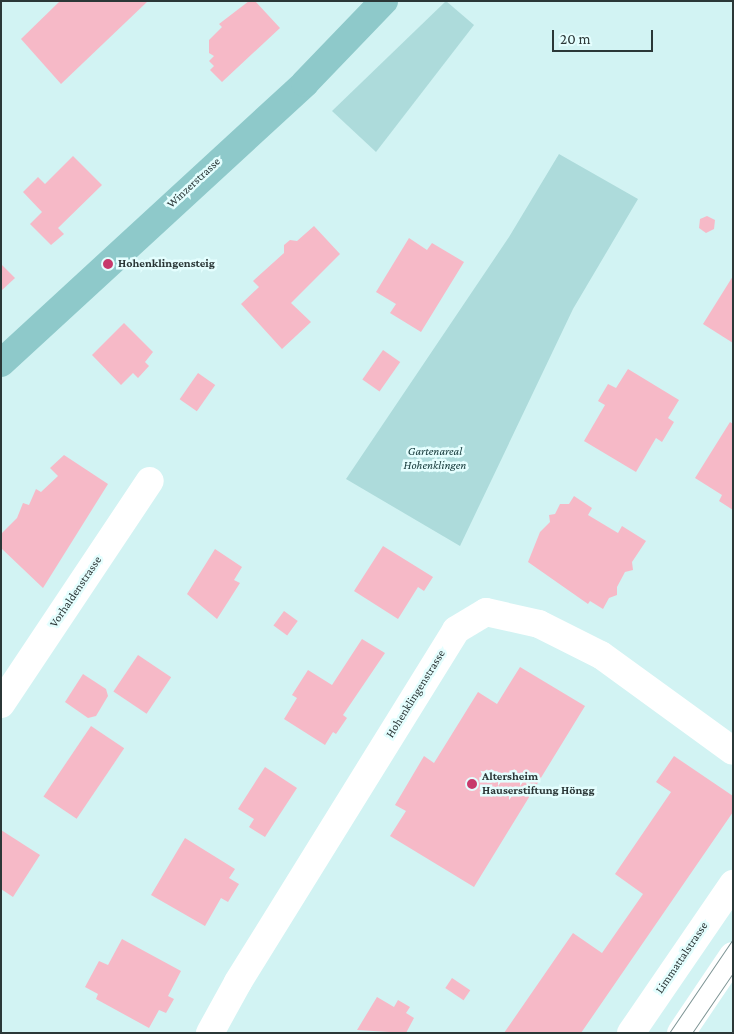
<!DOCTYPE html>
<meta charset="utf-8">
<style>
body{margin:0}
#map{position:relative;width:734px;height:1034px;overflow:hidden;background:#d2f3f3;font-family:"Crimson Pro",serif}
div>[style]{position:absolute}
.green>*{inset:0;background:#addbdb}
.building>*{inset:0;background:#f6b9c7;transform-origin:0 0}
.minor>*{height:28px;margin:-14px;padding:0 14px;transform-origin:14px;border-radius:14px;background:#fff}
.major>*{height:28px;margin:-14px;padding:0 14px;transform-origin:14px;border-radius:14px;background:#8ec9ca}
.tram>*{height:1px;margin:-0.5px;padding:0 0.5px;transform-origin:0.5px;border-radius:0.5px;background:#7d9494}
.dots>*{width:14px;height:14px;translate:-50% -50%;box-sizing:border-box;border:2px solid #e4fefe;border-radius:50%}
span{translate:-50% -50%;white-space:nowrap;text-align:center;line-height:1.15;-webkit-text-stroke:5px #e4fefe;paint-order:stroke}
.street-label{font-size:12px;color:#2b3737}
.poi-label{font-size:12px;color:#2b3737;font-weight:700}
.left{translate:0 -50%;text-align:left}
.park-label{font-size:12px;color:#103435;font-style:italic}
.frame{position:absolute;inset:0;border:2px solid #2b3737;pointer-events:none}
.scale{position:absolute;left:552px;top:30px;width:101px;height:22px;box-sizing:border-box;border:2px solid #2b3737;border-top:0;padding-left:6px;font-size:15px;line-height:18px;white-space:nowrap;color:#2b3737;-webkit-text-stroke:4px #e4fefe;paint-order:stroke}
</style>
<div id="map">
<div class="green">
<i style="clip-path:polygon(446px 1px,474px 25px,376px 152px,332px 111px)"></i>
<i style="clip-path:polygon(559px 154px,638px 199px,573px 309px,460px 546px,346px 479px,509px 237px)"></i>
</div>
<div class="building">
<i style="clip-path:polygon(60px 1px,148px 1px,61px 84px,21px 39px)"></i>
<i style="clip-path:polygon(249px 1px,255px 1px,280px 28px,222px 82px,210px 70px,214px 66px,209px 61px,214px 56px,209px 53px,209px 40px,222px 27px,219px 24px)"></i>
<i style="clip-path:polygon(73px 156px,102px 185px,58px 228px,64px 234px,51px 245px,30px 224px,42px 212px,23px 192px,38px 177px,45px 184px)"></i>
<i style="clip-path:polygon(707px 216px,715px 220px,714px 229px,706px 233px,699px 228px,700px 219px)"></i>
<i style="clip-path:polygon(314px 226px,340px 254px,291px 303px,311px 322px,282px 349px,241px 304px,259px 287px,253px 281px,284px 253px,284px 245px,290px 240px,297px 241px)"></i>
<i style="clip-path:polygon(409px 238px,427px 250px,432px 243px,464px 262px,421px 332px,390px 313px,396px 304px,376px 292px)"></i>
<i style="clip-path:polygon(1px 264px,15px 278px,1px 291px)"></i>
<i style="clip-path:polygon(733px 276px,733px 343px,703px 324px)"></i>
<i style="clip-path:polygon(124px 323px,153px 352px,145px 362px,149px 366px,138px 378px,133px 373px,121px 385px,92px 355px)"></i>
<i style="left:383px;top:350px;width:21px;height:36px;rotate:35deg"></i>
<i style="clip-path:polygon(628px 369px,679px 400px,668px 418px,674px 422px,662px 442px,656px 438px,636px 472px,584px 441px,605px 405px,598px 401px,608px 384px,616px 388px)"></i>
<i style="left:198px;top:373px;width:21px;height:32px;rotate:35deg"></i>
<i style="clip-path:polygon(730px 422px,733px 424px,733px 510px,719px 501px,722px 495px,695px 478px)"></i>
<i style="clip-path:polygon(64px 455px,108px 484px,43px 588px,1px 548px,1px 534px,17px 518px,23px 503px,29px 505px,36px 489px,41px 492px,58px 476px,50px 468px)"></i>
<i style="clip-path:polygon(574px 496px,592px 508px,588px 515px,618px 533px,622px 526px,646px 541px,632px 562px,633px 570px,625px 572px,617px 587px,617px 595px,609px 598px,603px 609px,590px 601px,588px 604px,528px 562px,540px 532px,550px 522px,549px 515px,555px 514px,560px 504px,569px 504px)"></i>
<i style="clip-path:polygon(383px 546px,433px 577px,424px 591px,418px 587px,398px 619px,354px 591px)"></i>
<i style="clip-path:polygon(215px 549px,242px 567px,234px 580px,240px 583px,217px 619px,187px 594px)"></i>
<i style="left:284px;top:611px;width:17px;height:18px;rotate:36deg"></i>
<i style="clip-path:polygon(362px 639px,385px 653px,343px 715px,347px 718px,336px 734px,333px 732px,325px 745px,284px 719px,297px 698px,292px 695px,308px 670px,332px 685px)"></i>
<i style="left:138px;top:655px;width:40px;height:44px;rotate:34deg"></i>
<i style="clip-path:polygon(520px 667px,585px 706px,474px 887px,390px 836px,406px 811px,395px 805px,424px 756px,434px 763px,478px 692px,497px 704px)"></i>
<i style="clip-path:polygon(83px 674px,106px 689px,108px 696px,96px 716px,88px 718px,65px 702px)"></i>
<i style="left:91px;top:726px;width:40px;height:85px;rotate:34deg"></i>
<i style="clip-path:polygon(674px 756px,733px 796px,733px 812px,581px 1033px,504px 1033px,573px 933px,602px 953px,643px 894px,615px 874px,671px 792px,656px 782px)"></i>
<i style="clip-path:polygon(265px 767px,297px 788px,265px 837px,249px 827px,254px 819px,238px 809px)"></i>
<i style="clip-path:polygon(1px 830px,40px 855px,13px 897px,1px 889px)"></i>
<i style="clip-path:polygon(185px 838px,235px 869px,229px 878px,239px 884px,228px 902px,221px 898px,205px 926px,151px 895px)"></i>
<i style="clip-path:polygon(122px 939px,181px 971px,168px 996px,174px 999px,166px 1013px,159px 1010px,149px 1028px,96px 999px,98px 994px,85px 987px,99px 961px,108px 965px)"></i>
<i style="left:452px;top:978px;width:22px;height:12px;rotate:34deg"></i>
<i style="clip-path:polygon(377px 997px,394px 1007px,398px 1000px,410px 1007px,406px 1013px,414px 1018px,406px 1033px,357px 1030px)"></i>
</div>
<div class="minor">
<i style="left:1px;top:704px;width:268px;rotate:-56.3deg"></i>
<i style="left:210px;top:1033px;width:58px;rotate:-61.2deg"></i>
<i style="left:238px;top:982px;width:414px;rotate:-58.2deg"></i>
<i style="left:456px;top:630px;width:35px;rotate:-31deg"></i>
<i style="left:486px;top:612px;width:54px;rotate:12.8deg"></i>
<i style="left:539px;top:624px;width:69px;rotate:26.6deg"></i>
<i style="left:601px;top:655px;width:163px;rotate:36deg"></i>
<i style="left:631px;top:1033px;width:181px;rotate:-55.6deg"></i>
<i style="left:681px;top:1033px;width:93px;rotate:-56deg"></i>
</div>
<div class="major">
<i style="left:1px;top:363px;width:413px;rotate:-42.6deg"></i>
<i style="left:305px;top:83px;width:114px;rotate:-46.1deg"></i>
</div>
<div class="tram">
<i style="left:669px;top:1033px;width:114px;rotate:-55.8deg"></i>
<i style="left:692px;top:1033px;width:73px;rotate:-55.7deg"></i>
</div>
<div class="dots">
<i style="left:108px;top:264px;background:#c73a6b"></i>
<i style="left:472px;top:784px;background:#c73a6b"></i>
</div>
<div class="street-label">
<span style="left:194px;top:183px;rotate:-43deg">Winzerstrasse</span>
<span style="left:76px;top:592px;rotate:-56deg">Vorhaldenstrasse</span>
<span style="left:416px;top:694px;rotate:-58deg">Hohenklingenstrasse</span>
<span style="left:682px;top:958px;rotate:-56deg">Limmattalstrasse</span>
</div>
<div class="poi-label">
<span class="left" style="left:118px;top:264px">Hohenklingensteig</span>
<span class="left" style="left:482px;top:784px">Altersheim<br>Hauserstiftung Höngg</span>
</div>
<div class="park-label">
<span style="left:435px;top:459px">Gartenareal<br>Hohenklingen</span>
</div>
<div class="frame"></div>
<div class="scale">20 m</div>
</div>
